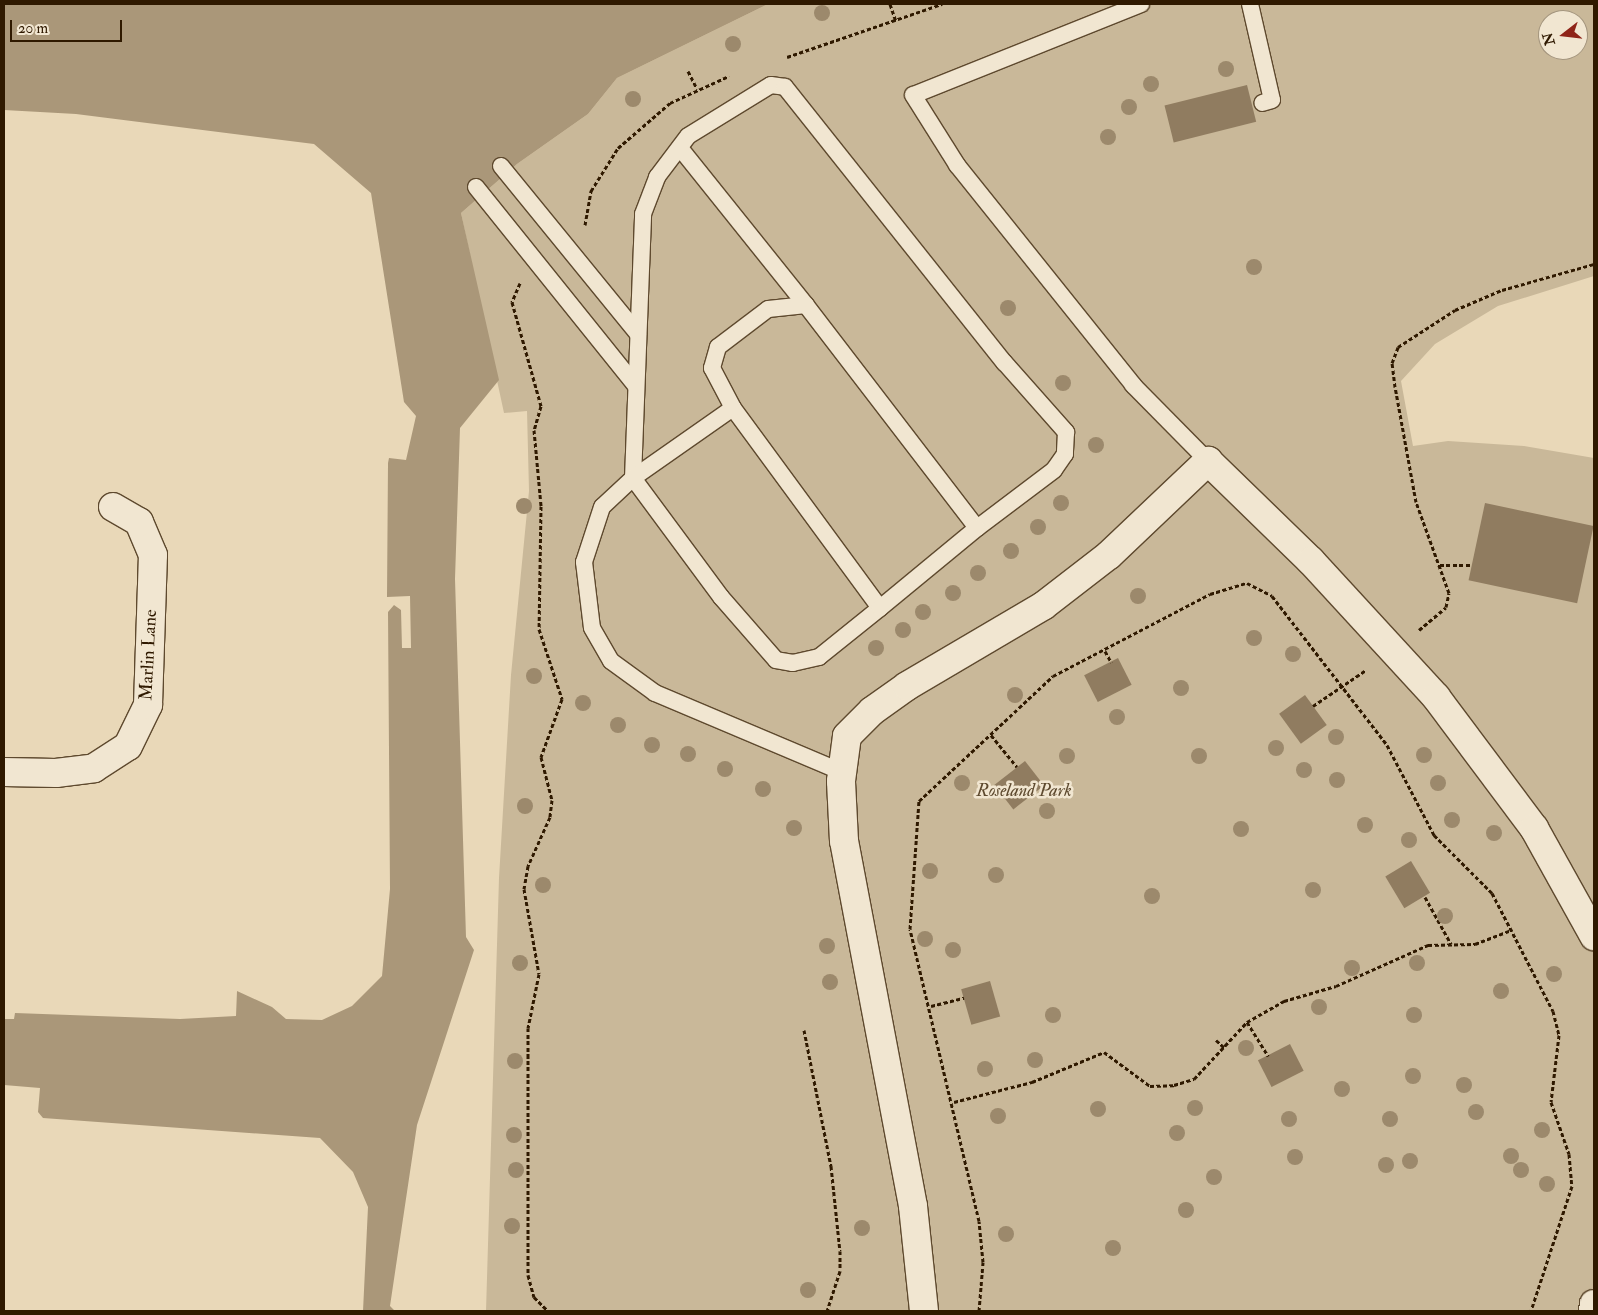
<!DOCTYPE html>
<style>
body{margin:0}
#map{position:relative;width:1598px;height:1315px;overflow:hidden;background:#e9d8b8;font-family:"IM FELL Double Pica",serif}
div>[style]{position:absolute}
.green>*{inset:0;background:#c9b899}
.water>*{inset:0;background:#aa9779}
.building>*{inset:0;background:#907c60;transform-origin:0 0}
.path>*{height:3px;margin-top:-1.5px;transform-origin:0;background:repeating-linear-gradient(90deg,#2f1900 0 4px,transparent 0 6.5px)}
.roads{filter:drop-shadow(1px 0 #5e492e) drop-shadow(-1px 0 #5e492e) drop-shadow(0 1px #5e492e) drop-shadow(0 -1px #5e492e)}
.service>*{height:16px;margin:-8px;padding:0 8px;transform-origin:8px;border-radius:8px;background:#f1e6d1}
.minor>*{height:28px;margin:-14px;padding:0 14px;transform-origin:14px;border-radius:14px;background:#f1e6d1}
.trees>*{width:16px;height:16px;margin:-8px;border-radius:50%;background:#9c896c}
span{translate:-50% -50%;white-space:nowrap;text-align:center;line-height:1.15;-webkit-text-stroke:5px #f1e6d1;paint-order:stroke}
.street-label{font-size:18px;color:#2f1900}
.park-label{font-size:18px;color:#5d492e;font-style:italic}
.frame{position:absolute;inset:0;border:5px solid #2f1900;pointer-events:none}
.north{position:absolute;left:1538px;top:10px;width:50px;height:50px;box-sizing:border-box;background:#f1e6d1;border:1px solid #a3947d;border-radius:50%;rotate:254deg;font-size:14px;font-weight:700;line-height:20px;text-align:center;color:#2f1900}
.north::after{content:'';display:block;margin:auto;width:18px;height:22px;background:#8f2418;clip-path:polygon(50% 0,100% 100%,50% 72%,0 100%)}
.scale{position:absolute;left:10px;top:20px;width:112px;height:22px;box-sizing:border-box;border:2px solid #2f1900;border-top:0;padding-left:6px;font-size:15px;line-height:18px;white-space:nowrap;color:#2f1900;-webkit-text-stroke:4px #f1e6d1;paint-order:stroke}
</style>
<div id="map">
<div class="green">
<i style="clip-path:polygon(evenodd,768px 4px,1594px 4px,1594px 276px,1498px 306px,1435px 344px,1401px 381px,1413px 446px,1448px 441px,1524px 446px,1594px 458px,1594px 1311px,486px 1311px,499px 878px,511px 675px,529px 491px,527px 411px,504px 413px,461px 213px,517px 164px,588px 114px,617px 78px,768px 4px,1548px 20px,1578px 20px,1578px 50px,1548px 50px,1548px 20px)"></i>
</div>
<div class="water">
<i style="clip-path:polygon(4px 4px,768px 4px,617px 78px,588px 114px,517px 164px,461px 213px,499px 380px,460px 428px,455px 579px,466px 937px,474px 950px,417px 1125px,390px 1306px,395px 1311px,363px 1311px,368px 1207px,353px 1172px,320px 1138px,43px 1118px,38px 1112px,40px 1088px,4px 1085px,4px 1019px,14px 1019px,15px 1013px,180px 1019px,236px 1016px,237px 991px,272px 1007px,286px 1019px,322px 1020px,352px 1006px,382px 976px,390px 889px,388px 612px,394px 605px,401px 610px,402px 648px,411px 648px,410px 596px,387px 597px,388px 463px,389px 458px,406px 460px,416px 416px,404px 402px,371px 193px,314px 144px,76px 114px,4px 110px)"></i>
</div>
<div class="building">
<i style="left:1247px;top:85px;width:38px;height:85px;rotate:76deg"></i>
<i style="left:1485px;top:503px;width:111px;height:79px;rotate:12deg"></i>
<i style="left:1118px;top:658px;width:30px;height:38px;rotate:63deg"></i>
<i style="left:1305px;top:695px;width:37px;height:32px;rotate:54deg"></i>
<i style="left:1025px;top:761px;width:31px;height:39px;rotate:52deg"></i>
<i style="left:1411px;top:861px;width:37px;height:30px;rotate:59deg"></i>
<i style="left:990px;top:981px;width:37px;height:30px;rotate:74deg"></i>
<i style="left:1290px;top:1044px;width:30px;height:36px;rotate:63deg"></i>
</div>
<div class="path">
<i style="left:890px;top:4px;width:18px;rotate:71deg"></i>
<i style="left:787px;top:57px;width:164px;rotate:-18.9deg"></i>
<i style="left:688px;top:71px;width:20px;rotate:63deg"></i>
<i style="left:585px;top:225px;width:35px;rotate:-80deg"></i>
<i style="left:591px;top:191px;width:51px;rotate:-57.9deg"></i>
<i style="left:618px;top:148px;width:69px;rotate:-40.9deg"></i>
<i style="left:670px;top:103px;width:65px;rotate:-24.6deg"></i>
<i style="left:520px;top:283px;width:21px;rotate:113deg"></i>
<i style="left:512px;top:302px;width:108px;rotate:74.4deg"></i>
<i style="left:541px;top:406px;width:25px;rotate:106deg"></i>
<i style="left:534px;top:430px;width:76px;rotate:84.7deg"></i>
<i style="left:541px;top:506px;width:123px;rotate:90.9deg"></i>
<i style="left:539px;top:629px;width:74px;rotate:71.8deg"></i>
<i style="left:562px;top:699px;width:62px;rotate:109.9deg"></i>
<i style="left:541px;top:757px;width:44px;rotate:75.7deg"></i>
<i style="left:552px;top:800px;width:17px;rotate:97deg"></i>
<i style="left:550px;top:817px;width:54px;rotate:114.2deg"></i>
<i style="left:528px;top:866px;width:23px;rotate:100deg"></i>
<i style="left:524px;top:889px;width:86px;rotate:80deg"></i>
<i style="left:539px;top:974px;width:55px;rotate:101.5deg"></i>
<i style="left:528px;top:1028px;width:247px;rotate:90deg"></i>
<i style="left:528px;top:1275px;width:23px;rotate:75deg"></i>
<i style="left:534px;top:1297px;width:20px;rotate:45deg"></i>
<i style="left:1440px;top:565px;width:32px"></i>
<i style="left:1419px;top:630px;width:35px;rotate:-40deg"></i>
<i style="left:1446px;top:607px;width:14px;rotate:-78deg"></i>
<i style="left:1449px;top:593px;width:97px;rotate:-109.9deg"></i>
<i style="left:1416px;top:502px;width:117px;rotate:-100.3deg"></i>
<i style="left:1395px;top:387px;width:24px;rotate:-97deg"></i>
<i style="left:1392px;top:363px;width:17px;rotate:-69deg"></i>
<i style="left:1398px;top:347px;width:68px;rotate:-33deg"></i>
<i style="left:1455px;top:310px;width:51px;rotate:-23.1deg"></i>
<i style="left:1502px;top:290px;width:96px;rotate:-15.8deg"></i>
<i style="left:1105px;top:651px;width:13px;rotate:61deg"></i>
<i style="left:1313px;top:706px;width:64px;rotate:-34.2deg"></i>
<i style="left:991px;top:735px;width:41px;rotate:50.9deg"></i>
<i style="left:1425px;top:897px;width:54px;rotate:61deg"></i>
<i style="left:931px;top:1006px;width:34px;rotate:-14deg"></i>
<i style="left:1247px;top:1022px;width:40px;rotate:58deg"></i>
<i style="left:804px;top:1030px;width:139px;rotate:78.8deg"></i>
<i style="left:831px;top:1166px;width:85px;rotate:84deg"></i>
<i style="left:840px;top:1251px;width:20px;rotate:90deg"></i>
<i style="left:840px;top:1271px;width:42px;rotate:108deg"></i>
<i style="left:1216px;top:1040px;width:12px;rotate:42deg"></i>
<i style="left:954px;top:1102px;width:81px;rotate:-14.4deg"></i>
<i style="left:1032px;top:1082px;width:78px;rotate:-22.6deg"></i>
<i style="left:1104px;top:1052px;width:57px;rotate:36.5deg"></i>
<i style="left:1150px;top:1086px;width:24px;rotate:-2deg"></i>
<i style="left:1174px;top:1085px;width:21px;rotate:-17deg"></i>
<i style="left:1194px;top:1079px;width:78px;rotate:-47.1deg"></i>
<i style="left:1247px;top:1022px;width:43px;rotate:-29.6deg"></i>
<i style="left:1284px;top:1001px;width:54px;rotate:-16.1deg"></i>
<i style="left:1336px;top:986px;width:101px;rotate:-24deg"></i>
<i style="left:1428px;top:945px;width:47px;rotate:-1.2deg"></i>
<i style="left:1475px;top:944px;width:40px;rotate:-21deg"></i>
<i style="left:979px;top:1311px;width:49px;rotate:-85.3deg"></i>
<i style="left:983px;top:1262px;width:41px;rotate:-95.6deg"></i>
<i style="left:979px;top:1221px;width:300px;rotate:-103.3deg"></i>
<i style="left:910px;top:929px;width:128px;rotate:-86deg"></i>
<i style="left:919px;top:801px;width:183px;rotate:-43deg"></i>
<i style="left:1053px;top:676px;width:177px;rotate:-27.6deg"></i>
<i style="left:1210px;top:594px;width:39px;rotate:-17deg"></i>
<i style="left:1247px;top:583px;width:28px;rotate:27deg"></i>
<i style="left:1272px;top:596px;width:188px;rotate:52.3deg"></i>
<i style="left:1387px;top:745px;width:102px;rotate:62.4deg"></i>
<i style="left:1434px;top:835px;width:82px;rotate:45deg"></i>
<i style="left:1492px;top:893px;width:133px;rotate:62.7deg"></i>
<i style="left:1553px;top:1011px;width:25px;rotate:76deg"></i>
<i style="left:1559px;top:1035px;width:67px;rotate:96.8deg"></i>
<i style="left:1551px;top:1102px;width:55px;rotate:70.9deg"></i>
<i style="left:1569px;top:1154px;width:32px;rotate:85deg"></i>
<i style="left:1572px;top:1186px;width:132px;rotate:108.2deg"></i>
</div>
<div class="roads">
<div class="service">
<i style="left:1141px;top:4px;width:245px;rotate:158.2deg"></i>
<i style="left:913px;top:95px;width:83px;rotate:57.8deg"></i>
<i style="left:957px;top:165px;width:282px;rotate:51.3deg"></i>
<i style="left:1133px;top:385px;width:107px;rotate:45.4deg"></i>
<i style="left:1250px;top:4px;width:98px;rotate:77.1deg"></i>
<i style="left:1272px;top:100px;width:10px;rotate:163deg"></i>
<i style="left:680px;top:148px;width:201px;rotate:51.3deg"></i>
<i style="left:501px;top:166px;width:217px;rotate:50.8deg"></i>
<i style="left:476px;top:187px;width:255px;rotate:51.2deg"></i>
<i style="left:633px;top:478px;width:264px;rotate:-87.8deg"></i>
<i style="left:643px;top:214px;width:40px;rotate:-69deg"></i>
<i style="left:657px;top:177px;width:51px;rotate:-52.9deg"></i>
<i style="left:688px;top:136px;width:97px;rotate:-31.6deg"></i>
<i style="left:771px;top:85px;width:14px;rotate:8deg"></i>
<i style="left:785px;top:87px;width:352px;rotate:51.5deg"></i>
<i style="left:1004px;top:362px;width:94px;rotate:48.5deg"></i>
<i style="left:1066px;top:432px;width:22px;rotate:93deg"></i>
<i style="left:1065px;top:454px;width:19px;rotate:125deg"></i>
<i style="left:1054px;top:470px;width:96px;rotate:143deg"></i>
<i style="left:977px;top:528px;width:281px;rotate:-127.5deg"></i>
<i style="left:806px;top:305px;width:38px;rotate:174deg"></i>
<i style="left:768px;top:309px;width:63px;rotate:142.8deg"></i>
<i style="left:718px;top:347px;width:22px;rotate:106deg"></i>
<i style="left:712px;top:368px;width:45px;rotate:62.3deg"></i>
<i style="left:733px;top:408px;width:248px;rotate:53.7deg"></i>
<i style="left:880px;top:608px;width:78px;rotate:141.2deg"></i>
<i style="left:819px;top:657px;width:27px;rotate:167deg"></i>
<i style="left:793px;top:663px;width:17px;rotate:-170deg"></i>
<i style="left:776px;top:660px;width:84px;rotate:-131.1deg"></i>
<i style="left:721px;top:597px;width:148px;rotate:-126.5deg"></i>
<i style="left:633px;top:478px;width:42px;rotate:136.9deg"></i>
<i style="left:602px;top:507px;width:58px;rotate:108.1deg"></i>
<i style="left:584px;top:562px;width:66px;rotate:83.1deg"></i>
<i style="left:592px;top:628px;width:38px;rotate:60deg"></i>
<i style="left:611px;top:661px;width:54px;rotate:36deg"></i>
<i style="left:655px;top:693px;width:203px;rotate:22.9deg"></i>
<i style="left:633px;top:478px;width:122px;rotate:-35deg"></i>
<i style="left:880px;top:608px;width:126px;rotate:-39.5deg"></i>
</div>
<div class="minor">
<i style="left:4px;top:772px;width:52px;rotate:1.1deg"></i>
<i style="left:56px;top:773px;width:38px;rotate:-7deg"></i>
<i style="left:94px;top:768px;width:40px;rotate:-32.9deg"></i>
<i style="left:128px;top:746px;width:46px;rotate:-64deg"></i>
<i style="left:148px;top:705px;width:150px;rotate:-88.1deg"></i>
<i style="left:153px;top:555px;width:36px;rotate:-113deg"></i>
<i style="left:139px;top:522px;width:30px;rotate:-150deg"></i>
<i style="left:924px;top:1311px;width:106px;rotate:-96deg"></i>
<i style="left:913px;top:1206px;width:371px;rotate:-100.7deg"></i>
<i style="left:844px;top:841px;width:60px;rotate:-92.9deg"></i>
<i style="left:841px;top:781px;width:45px;rotate:-82.4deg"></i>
<i style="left:847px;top:736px;width:35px;rotate:-45deg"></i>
<i style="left:872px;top:711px;width:43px;rotate:-35.5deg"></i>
<i style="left:907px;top:686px;width:158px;rotate:-30.5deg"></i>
<i style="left:1043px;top:606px;width:83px;rotate:-37.7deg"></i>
<i style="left:1109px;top:555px;width:137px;rotate:-43.5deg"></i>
<i style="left:1208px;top:461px;width:144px;rotate:44.2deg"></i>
<i style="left:1311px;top:561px;width:185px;rotate:47.4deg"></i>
<i style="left:1436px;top:697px;width:164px;rotate:53.2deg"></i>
<i style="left:1534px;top:828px;width:124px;rotate:60.9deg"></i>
<i style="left:1593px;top:1311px;width:7px;rotate:-82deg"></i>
</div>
</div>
<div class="trees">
<i style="left:822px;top:13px"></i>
<i style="left:733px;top:44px"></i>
<i style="left:1226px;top:69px"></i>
<i style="left:1151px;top:84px"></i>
<i style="left:633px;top:99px"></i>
<i style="left:1129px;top:107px"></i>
<i style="left:1108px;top:137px"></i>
<i style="left:1254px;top:267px"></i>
<i style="left:1008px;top:308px"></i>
<i style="left:1063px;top:383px"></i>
<i style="left:1096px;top:445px"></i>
<i style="left:1061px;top:503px"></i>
<i style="left:524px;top:506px"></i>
<i style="left:1038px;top:527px"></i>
<i style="left:1011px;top:551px"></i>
<i style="left:978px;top:573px"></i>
<i style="left:953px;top:593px"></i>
<i style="left:1138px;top:596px"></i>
<i style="left:923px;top:612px"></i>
<i style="left:903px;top:630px"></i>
<i style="left:1254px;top:638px"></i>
<i style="left:876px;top:648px"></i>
<i style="left:1293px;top:654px"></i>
<i style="left:534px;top:676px"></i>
<i style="left:1181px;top:688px"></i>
<i style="left:1015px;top:695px"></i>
<i style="left:583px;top:703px"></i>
<i style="left:1117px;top:717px"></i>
<i style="left:618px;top:725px"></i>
<i style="left:1336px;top:737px"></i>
<i style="left:652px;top:745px"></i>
<i style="left:1276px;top:748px"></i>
<i style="left:688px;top:754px"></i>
<i style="left:1424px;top:755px"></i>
<i style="left:1067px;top:756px"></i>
<i style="left:1199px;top:756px"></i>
<i style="left:725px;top:769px"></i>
<i style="left:1304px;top:770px"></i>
<i style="left:1337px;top:780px"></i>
<i style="left:962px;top:783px"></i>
<i style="left:1438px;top:783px"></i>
<i style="left:763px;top:789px"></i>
<i style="left:525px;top:806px"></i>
<i style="left:1047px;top:811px"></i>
<i style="left:1452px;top:820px"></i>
<i style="left:1365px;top:825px"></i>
<i style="left:794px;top:828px"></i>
<i style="left:1241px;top:829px"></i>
<i style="left:1494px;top:833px"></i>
<i style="left:1409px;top:840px"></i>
<i style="left:930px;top:871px"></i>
<i style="left:996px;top:875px"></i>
<i style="left:543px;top:885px"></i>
<i style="left:1313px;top:890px"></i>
<i style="left:1152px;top:896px"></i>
<i style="left:1445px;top:916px"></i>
<i style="left:925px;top:939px"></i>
<i style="left:827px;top:946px"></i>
<i style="left:953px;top:950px"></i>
<i style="left:520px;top:963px"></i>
<i style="left:1417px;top:963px"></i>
<i style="left:1352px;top:968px"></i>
<i style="left:1554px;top:974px"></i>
<i style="left:830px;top:982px"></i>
<i style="left:1501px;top:991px"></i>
<i style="left:1319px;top:1007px"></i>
<i style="left:1053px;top:1015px"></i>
<i style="left:1414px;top:1015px"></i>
<i style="left:1246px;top:1048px"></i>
<i style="left:1035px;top:1060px"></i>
<i style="left:515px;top:1061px"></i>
<i style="left:985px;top:1069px"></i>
<i style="left:1413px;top:1076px"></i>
<i style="left:1464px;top:1085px"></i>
<i style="left:1342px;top:1089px"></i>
<i style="left:1195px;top:1108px"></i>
<i style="left:1098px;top:1109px"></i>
<i style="left:1476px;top:1112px"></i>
<i style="left:998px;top:1116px"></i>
<i style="left:1289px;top:1119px"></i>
<i style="left:1390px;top:1119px"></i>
<i style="left:1542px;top:1130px"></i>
<i style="left:1177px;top:1133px"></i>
<i style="left:514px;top:1135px"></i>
<i style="left:1511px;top:1156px"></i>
<i style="left:1295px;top:1157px"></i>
<i style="left:1410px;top:1161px"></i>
<i style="left:1386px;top:1165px"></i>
<i style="left:516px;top:1170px"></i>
<i style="left:1521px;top:1170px"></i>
<i style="left:1214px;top:1177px"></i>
<i style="left:1547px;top:1184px"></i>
<i style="left:1186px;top:1210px"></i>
<i style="left:512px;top:1226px"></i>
<i style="left:862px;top:1228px"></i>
<i style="left:1006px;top:1234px"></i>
<i style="left:1113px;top:1248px"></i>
<i style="left:808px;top:1290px"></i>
</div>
<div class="street-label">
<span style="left:149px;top:655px;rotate:-87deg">Marlin Lane</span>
</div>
<div class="park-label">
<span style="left:1024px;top:791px">Roseland Park</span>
</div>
<div class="frame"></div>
<div class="north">N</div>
<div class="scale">20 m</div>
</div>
